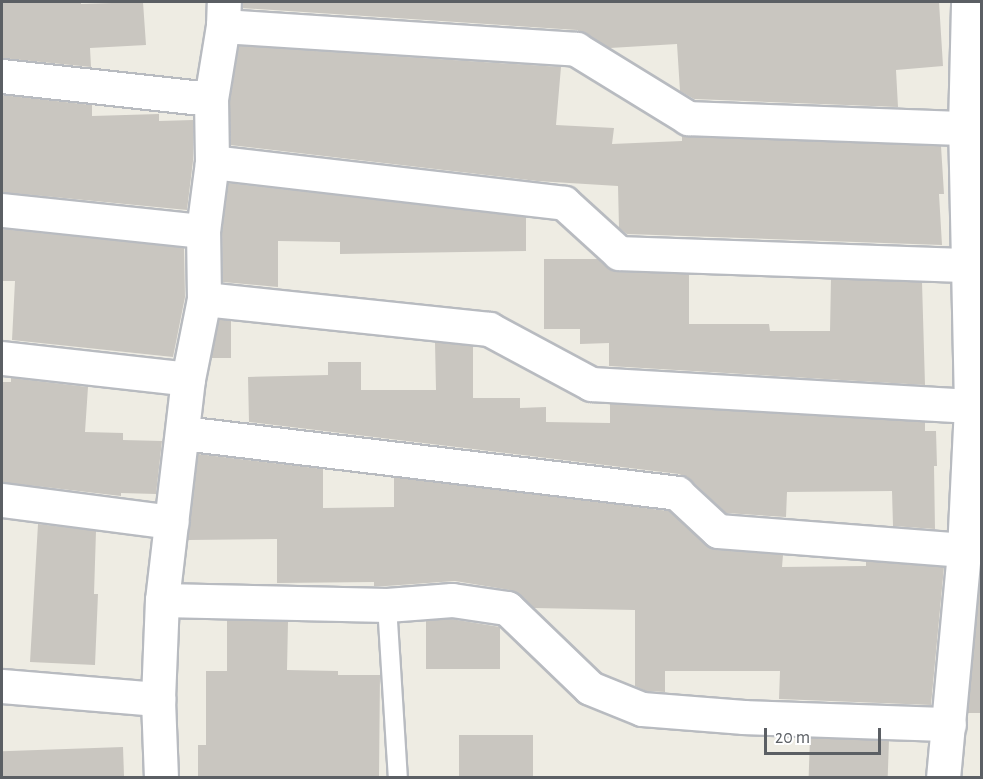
<!DOCTYPE html>
<style>
body{margin:0}
#map{position:relative;width:983px;height:779px;overflow:hidden;background:#eeece3;font-family:"Alegreya Sans",sans-serif}
div>[style]{position:absolute}
.building>*{inset:0;background:#c9c6c0;transform-origin:0 0}
.roads{filter:drop-shadow(2px 0 #b8bbc0) drop-shadow(-2px 0 #b8bbc0) drop-shadow(0 2px #b8bbc0) drop-shadow(0 -2px #b8bbc0)}
.lane>*{height:18px;margin:-9px;padding:0 9px;transform-origin:9px;border-radius:9px;background:#fff}
.street>*{height:33px;margin:-16.5px;padding:0 16.5px;transform-origin:16.5px;border-radius:16.5px;background:#fff}
span{translate:-50% -50%;white-space:nowrap;text-align:center;line-height:1.15;-webkit-text-stroke:4.5px #fff;paint-order:stroke}
.frame{position:absolute;inset:0;border:3px solid #5b5f64;pointer-events:none}
.scale{position:absolute;left:764px;top:728px;width:117px;height:27px;box-sizing:border-box;border:3px solid #5b5f64;border-top:0;padding-left:8px;font-size:18px;line-height:21px;white-space:nowrap;color:#5b5f64;-webkit-text-stroke:4px #fff;paint-order:stroke}
</style>
<div id="map">
<div class="building">
<i style="clip-path:polygon(2px 2px,81px 2px,81px 4px,143px 2px,146px 45px,90px 48px,91px 67px,2px 58px)"></i>
<i style="clip-path:polygon(243px 2px,939px 2px,943px 66px,896px 70px,898px 107px,694px 99px,680px 91px,677px 44px,610px 48px,577px 30px,242px 8px)"></i>
<i style="clip-path:polygon(239px 46px,561px 67px,556px 125px,614px 128px,612px 144px,682px 141px,682px 135px,941px 146px,944px 194px,939px 194px,942px 245px,627px 234px,619px 228px,618px 186px,537px 181px,230px 145px,230px 100px)"></i>
<i style="clip-path:polygon(2px 95px,92px 105px,92px 116px,159px 114px,159px 121px,193px 120px,193px 161px,187px 210px,2px 192px)"></i>
<i style="clip-path:polygon(228px 183px,526px 217px,526px 251px,340px 254px,340px 242px,278px 241px,278px 287px,223px 282px,222px 232px)"></i>
<i style="clip-path:polygon(2px 229px,184px 248px,185px 297px,173px 357px,12px 340px,15px 281px,2px 281px)"></i>
<i style="clip-path:polygon(544px 259px,598px 259px,607px 267px,618px 272px,689px 274px,689px 324px,769px 324px,770px 331px,830px 331px,831px 279px,922px 282px,925px 385px,609px 366px,609px 343px,580px 344px,580px 329px,544px 329px)"></i>
<i style="clip-path:polygon(219px 319px,231px 321px,231px 358px,211px 358px)"></i>
<i style="clip-path:polygon(435px 342px,473px 346px,473px 398px,520px 398px,520px 408px,546px 407px,546px 422px,610px 423px,610px 404px,925px 422px,925px 431px,936px 431px,937px 466px,934px 466px,935px 529px,893px 526px,892px 491px,787px 492px,786px 517px,726px 513px,690px 479px,679px 474px,249px 422px,248px 377px,328px 375px,328px 362px,361px 362px,361px 390px,436px 390px)"></i>
<i style="clip-path:polygon(11px 378px,88px 387px,85px 432px,123px 433px,123px 440px,162px 441px,156px 494px,121px 493px,121px 496px,2px 482px,2px 382px,11px 382px)"></i>
<i style="clip-path:polygon(198px 454px,323px 469px,323px 508px,394px 507px,394px 477px,669px 511px,706px 545px,717px 550px,783px 555px,782px 567px,866px 566px,866px 561px,944px 567px,931px 705px,779px 699px,780px 671px,665px 671px,665px 692px,646px 691px,635px 686px,635px 610px,534px 608px,510px 590px,455px 581px,386px 586px,374px 586px,374px 582px,277px 583px,277px 539px,188px 540px)"></i>
<i style="clip-path:polygon(38px 524px,96px 531px,94px 594px,98px 594px,95px 665px,30px 662px)"></i>
<i style="clip-path:polygon(981px 564px,981px 713px,968px 713px)"></i>
<i style="clip-path:polygon(451px 619px,500px 627px,500px 669px,426px 669px,426px 621px)"></i>
<i style="clip-path:polygon(227px 620px,288px 622px,287px 670px,338px 671px,338px 675px,380px 675px,379px 777px,198px 777px,198px 745px,206px 745px,206px 671px,227px 671px)"></i>
<i style="left:459px;top:735px;width:74px;height:42px"></i>
<i style="left:810px;top:738px;width:79px;height:39px;rotate:2deg"></i>
<i style="left:123px;top:747px;width:30px;height:121px;rotate:88deg"></i>
</div>
<div class="roads">
<div class="lane">
<i style="left:387px;top:605px;width:173px;rotate:86.4deg"></i>
</div>
<div class="street">
<i style="left:223px;top:26px;width:354px;rotate:3.7deg"></i>
<i style="left:576px;top:49px;width:132px;rotate:31.6deg"></i>
<i style="left:688px;top:118px;width:277px;rotate:2.1deg"></i>
<i style="left:2px;top:76px;width:210px;rotate:6.3deg"></i>
<i style="left:212px;top:162px;width:354px;rotate:6.6deg"></i>
<i style="left:564px;top:203px;width:74px;rotate:42.3deg"></i>
<i style="left:619px;top:253px;width:350px;rotate:2deg"></i>
<i style="left:2px;top:210px;width:202px;rotate:6deg"></i>
<i style="left:204px;top:299px;width:287px;rotate:6deg"></i>
<i style="left:489px;top:329px;width:116px;rotate:28.3deg"></i>
<i style="left:591px;top:384px;width:381px;rotate:3.3deg"></i>
<i style="left:971px;top:406px;width:13px;rotate:29deg"></i>
<i style="left:2px;top:358px;width:187px;rotate:6.4deg"></i>
<i style="left:183px;top:433px;width:498px;rotate:6.9deg"></i>
<i style="left:677px;top:493px;width:56px;rotate:42.8deg"></i>
<i style="left:718px;top:531px;width:247px;rotate:4.4deg"></i>
<i style="left:2px;top:500px;width:171px;rotate:7.4deg"></i>
<i style="left:162px;top:600px;width:225px;rotate:1.3deg"></i>
<i style="left:387px;top:605px;width:65px;rotate:-4.4deg"></i>
<i style="left:452px;top:600px;width:56px;rotate:8.3deg"></i>
<i style="left:507px;top:608px;width:115px;rotate:43.9deg"></i>
<i style="left:590px;top:688px;width:56px;rotate:22deg"></i>
<i style="left:642px;top:709px;width:102px;rotate:4.5deg"></i>
<i style="left:744px;top:717px;width:205px;rotate:2deg"></i>
<i style="left:2px;top:686px;width:157px;rotate:4.8deg"></i>
<i style="left:161px;top:778px;width:79px;rotate:-92.2deg"></i>
<i style="left:158px;top:699px;width:99px;rotate:-87.7deg"></i>
<i style="left:162px;top:600px;width:223px;rotate:-83.3deg"></i>
<i style="left:188px;top:379px;width:82px;rotate:-78.7deg"></i>
<i style="left:204px;top:299px;width:68px;rotate:-90.8deg"></i>
<i style="left:203px;top:231px;width:70px;rotate:-82.6deg"></i>
<i style="left:212px;top:162px;width:63px;rotate:-90.9deg"></i>
<i style="left:211px;top:99px;width:74px;rotate:-80.7deg"></i>
<i style="left:223px;top:26px;width:24px;rotate:-88deg"></i>
<i style="left:943px;top:778px;width:229px;rotate:-84.7deg"></i>
<i style="left:964px;top:550px;width:144px;rotate:-87.2deg"></i>
<i style="left:971px;top:406px;width:278px;rotate:-91.2deg"></i>
<i style="left:965px;top:128px;width:126px;rotate:-88.6deg"></i>
</div>
</div>
<div class="frame"></div>
<div class="scale">20 m</div>
</div>
